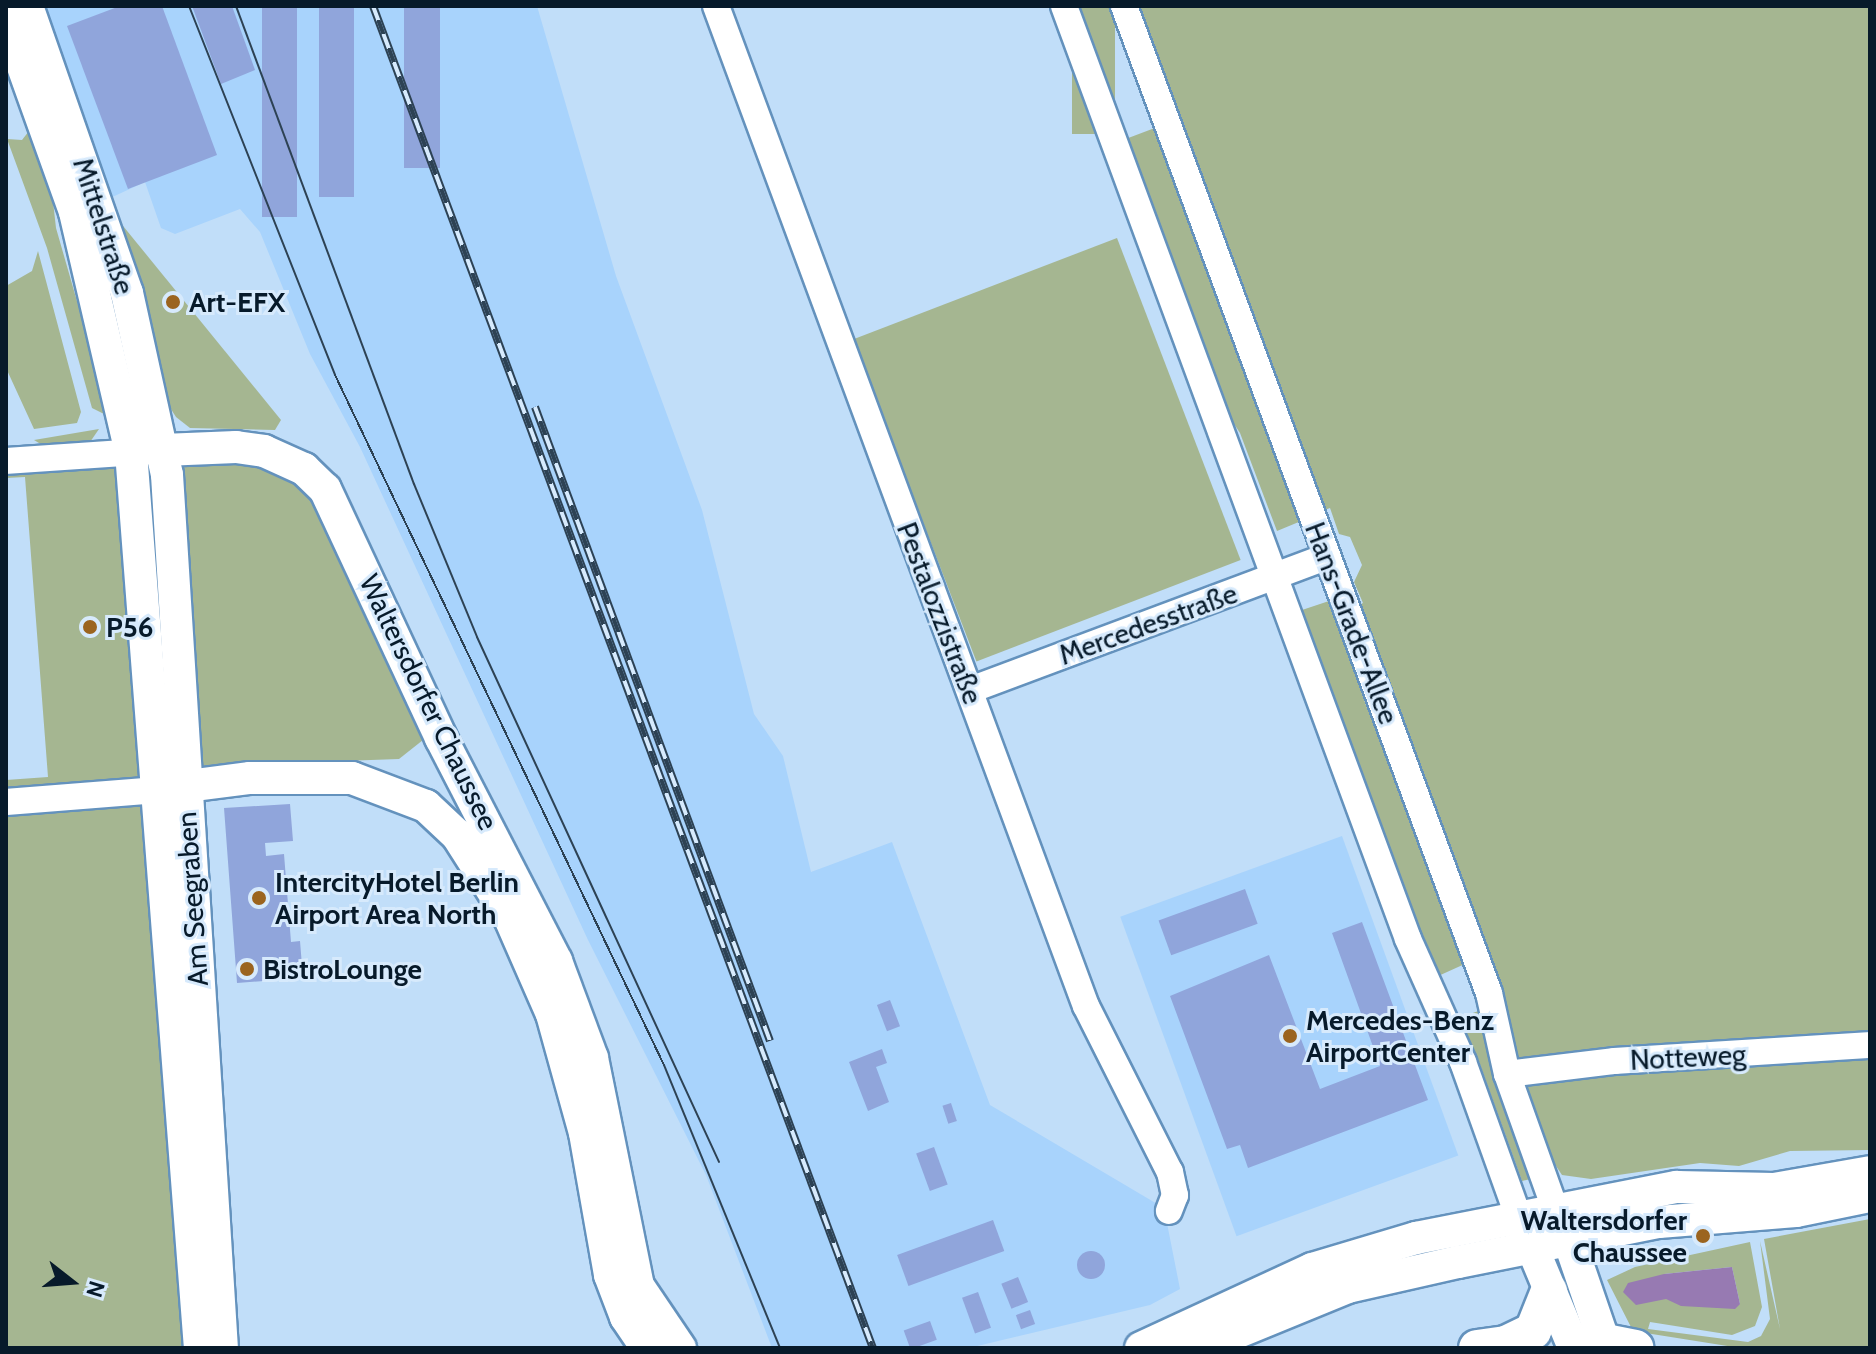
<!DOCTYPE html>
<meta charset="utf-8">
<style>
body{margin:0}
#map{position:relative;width:1876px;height:1354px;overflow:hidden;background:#c1def9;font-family:Cabin,sans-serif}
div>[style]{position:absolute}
.built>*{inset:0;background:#a8d3fc;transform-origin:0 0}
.green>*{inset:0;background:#a5b691;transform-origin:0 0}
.water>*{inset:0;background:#977ab2}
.building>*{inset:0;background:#90a5db;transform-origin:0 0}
.round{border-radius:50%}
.roads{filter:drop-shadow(2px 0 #6492bd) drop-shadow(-2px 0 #6492bd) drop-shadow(0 2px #6492bd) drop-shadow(0 -2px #6492bd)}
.minor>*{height:26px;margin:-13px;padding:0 13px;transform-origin:13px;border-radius:13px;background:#fff}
.major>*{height:32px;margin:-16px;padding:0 16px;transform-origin:16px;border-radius:16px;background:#fff}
.highway>*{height:36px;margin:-18px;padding:0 18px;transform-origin:18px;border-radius:18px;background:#fff}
.tram>*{height:2px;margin:-1px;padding:0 1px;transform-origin:1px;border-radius:1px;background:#2d4254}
.rail>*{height:8px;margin-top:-4px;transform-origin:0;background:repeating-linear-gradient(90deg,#d7eafc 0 15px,#2d4254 0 30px);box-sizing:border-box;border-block:2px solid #2d4254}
.dots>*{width:22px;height:22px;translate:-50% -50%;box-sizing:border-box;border:4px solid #d7eafc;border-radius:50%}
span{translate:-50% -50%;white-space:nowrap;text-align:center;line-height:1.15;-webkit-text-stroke:6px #d7eafc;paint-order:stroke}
.street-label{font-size:28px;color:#071a2a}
.poi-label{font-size:28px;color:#071a2a;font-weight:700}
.left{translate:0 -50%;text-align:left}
.right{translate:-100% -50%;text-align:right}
.frame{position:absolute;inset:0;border:8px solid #071a2a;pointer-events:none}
.north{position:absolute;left:32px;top:1242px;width:80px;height:80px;-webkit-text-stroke:6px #d7eafc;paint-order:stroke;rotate:107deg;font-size:22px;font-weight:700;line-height:32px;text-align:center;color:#071a2a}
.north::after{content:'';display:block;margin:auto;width:28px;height:36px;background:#071a2a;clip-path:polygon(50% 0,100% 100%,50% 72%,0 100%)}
</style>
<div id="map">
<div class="built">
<i style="clip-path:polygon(45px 6px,537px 6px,616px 276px,702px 510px,754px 714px,783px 756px,811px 872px,892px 842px,990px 1105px,1164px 1208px,1180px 1289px,1150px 1305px,969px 1348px,772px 1348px,706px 1175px,588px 940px,360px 447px,310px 354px,260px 232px,240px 209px,175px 234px,161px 228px,145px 182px,108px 199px)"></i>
<i style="left:1342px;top:836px;width:340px;height:236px;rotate:70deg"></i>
</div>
<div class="green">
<i style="left:1072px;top:6px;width:43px;height:128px"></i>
<i style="clip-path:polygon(1134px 6px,1870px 6px,1870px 1150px,1790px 1151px,1739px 1166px,1700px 1163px,1591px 1179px,1562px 1175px,1552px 1160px,1523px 1087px,1502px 990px,1357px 606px,1363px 603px,1354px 582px,1362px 565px,1350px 537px,1339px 534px,1330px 508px,1322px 511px)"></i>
<i style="clip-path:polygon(1160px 126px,1306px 519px,1277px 531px,1240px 433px,1221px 404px,1123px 140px)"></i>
<i style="clip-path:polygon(29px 131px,49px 166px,56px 228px,95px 364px,104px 414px,92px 408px,47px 248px,7px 139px,22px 140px)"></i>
<i style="clip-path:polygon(119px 221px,281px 420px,275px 430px,190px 428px,176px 417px,162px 395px)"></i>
<i style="left:1117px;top:238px;width:345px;height:283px;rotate:69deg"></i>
<i style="clip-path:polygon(38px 251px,81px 412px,77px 423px,34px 429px,6px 368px,6px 286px,32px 271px)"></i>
<i style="clip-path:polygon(99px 429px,88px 445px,49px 449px,34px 440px)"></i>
<i style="clip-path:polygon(122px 460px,185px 1348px,6px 1348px,6px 780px,48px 777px,25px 477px,6px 478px,6px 468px)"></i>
<i style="clip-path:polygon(246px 462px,307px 485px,424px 729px,423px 740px,399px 759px,202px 766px,182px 463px)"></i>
<i style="clip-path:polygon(1329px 601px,1367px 708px,1381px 725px,1467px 963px,1436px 977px,1296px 612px)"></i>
<i style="clip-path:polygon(1484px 1009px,1531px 1179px,1522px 1181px,1478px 1059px,1456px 1019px)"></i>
<i style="clip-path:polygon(evenodd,1870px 1219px,1870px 1348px,1740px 1348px,1633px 1331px,1607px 1280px,1635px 1267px,1750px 1242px,1762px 1307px,1755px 1326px,1732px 1335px,1650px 1322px,1648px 1329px,1748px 1342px,1761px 1336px,1770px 1319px,1760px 1241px,1780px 1329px,1764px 1239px,1870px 1219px,1732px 1267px,1740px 1304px,1666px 1299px,1664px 1274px,1732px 1267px)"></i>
</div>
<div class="water">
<i style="clip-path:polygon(1732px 1267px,1740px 1304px,1735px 1309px,1681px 1306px,1666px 1299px,1636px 1305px,1623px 1292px,1628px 1283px,1664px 1274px)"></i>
</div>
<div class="building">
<i style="clip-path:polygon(120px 6px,162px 6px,217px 155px,128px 189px,67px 26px)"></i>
<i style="clip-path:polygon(192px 6px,232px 6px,255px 70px,221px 84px)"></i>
<i style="left:262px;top:6px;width:35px;height:211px"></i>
<i style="left:319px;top:6px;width:35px;height:191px"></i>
<i style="left:404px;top:6px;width:36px;height:162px"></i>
<i style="clip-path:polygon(290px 804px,293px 841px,265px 843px,266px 856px,284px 854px,291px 942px,300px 941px,303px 978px,237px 983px,224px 808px)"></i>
<i style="left:1245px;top:889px;width:37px;height:92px;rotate:70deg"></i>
<i style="clip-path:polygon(1362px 922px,1428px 1100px,1248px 1168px,1240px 1145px,1227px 1149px,1170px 996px,1269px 955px,1320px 1089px,1380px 1066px,1332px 933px)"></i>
<i style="left:890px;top:1000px;width:28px;height:14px;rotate:69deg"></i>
<i style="clip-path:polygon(882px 1049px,887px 1063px,876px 1067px,889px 1102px,868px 1111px,849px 1062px)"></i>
<i style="left:951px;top:1103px;width:19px;height:9px;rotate:72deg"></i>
<i style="left:934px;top:1147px;width:40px;height:19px;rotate:70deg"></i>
<i style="left:993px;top:1220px;width:33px;height:102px;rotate:70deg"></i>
<i class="round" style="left:1077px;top:1251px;width:28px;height:28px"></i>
<i style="left:1018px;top:1277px;width:27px;height:18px;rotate:68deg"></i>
<i style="left:978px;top:1292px;width:38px;height:17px;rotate:70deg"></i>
<i style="left:1030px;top:1310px;width:15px;height:15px;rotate:70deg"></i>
<i style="left:930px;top:1321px;width:20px;height:28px;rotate:70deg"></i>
</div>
<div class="roads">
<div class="minor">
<i style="left:716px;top:6px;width:1066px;rotate:69.7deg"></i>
<i style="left:1086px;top:1006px;width:186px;rotate:63.2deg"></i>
<i style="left:1170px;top:1172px;width:24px;rotate:78deg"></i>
<i style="left:1175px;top:1195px;width:17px;rotate:111deg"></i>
<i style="left:1064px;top:6px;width:994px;rotate:69.76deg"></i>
<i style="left:1408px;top:939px;width:135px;rotate:65.9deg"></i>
<i style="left:1463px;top:1062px;width:164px;rotate:70.3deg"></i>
<i style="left:1124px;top:6px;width:1052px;rotate:69.71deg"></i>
<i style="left:1489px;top:993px;width:83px;rotate:77.5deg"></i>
<i style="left:1507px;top:1074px;width:161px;rotate:70.4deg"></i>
<i style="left:6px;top:461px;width:145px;rotate:-3.9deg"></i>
<i style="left:970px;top:690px;width:380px;rotate:-20.5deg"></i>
<i style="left:6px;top:802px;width:152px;rotate:-4.5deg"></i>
<i style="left:1507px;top:1074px;width:109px;rotate:-6.9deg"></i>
<i style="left:1615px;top:1061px;width:256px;rotate:-3.6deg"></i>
</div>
<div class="major">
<i style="left:27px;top:6px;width:304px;rotate:70.8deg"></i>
<i style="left:127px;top:293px;width:186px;rotate:77.6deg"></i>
<i style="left:167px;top:475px;width:875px;rotate:86.4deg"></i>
<i style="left:6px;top:19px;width:205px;rotate:70.3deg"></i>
<i style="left:75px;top:212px;width:246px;rotate:76.9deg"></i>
<i style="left:131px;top:452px;width:899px;rotate:85.6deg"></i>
<i style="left:163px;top:450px;width:73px;rotate:-2.4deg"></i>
<i style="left:236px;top:447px;width:28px;rotate:8deg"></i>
<i style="left:264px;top:451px;width:44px;rotate:24.2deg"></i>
<i style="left:304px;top:469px;width:29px;rotate:44deg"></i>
<i style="left:325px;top:489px;width:275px;rotate:65deg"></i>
<i style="left:441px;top:738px;width:251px;rotate:62.7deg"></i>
<i style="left:556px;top:961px;width:103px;rotate:69.6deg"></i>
<i style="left:592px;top:1058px;width:233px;rotate:78.6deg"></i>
<i style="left:638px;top:1286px;width:75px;rotate:55.9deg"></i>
<i style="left:164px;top:789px;width:87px;rotate:-7.3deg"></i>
<i style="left:250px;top:778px;width:102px"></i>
<i style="left:352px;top:778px;width:79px;rotate:20.7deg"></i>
<i style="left:426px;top:806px;width:42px;rotate:43.1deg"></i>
<i style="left:457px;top:835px;width:98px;rotate:57.4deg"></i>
<i style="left:510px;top:918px;width:105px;rotate:66.4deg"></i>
<i style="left:552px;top:1014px;width:123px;rotate:74.5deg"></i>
<i style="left:585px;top:1133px;width:144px;rotate:80deg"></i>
<i style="left:610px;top:1275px;width:45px;rotate:69.1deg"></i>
<i style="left:626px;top:1317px;width:37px;rotate:56deg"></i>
<i style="left:1525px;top:1230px;width:128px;rotate:67.4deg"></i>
<i style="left:1570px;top:1243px;width:111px;rotate:71.1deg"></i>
<i style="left:1141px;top:1348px;width:188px;rotate:-24.8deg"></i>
<i style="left:1312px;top:1269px;width:109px;rotate:-16.6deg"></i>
<i style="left:1416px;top:1238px;width:266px;rotate:-11.1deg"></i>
<i style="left:1677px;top:1187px;width:97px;rotate:1.2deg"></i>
<i style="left:1774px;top:1189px;width:97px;rotate:-10deg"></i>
<i style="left:1199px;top:1348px;width:161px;rotate:-22.3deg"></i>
<i style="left:1348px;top:1287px;width:113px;rotate:-12.8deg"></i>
<i style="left:1458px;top:1262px;width:205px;rotate:-11.3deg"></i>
<i style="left:1659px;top:1222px;width:137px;rotate:-4.6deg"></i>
<i style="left:1796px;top:1211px;width:76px;rotate:-11.5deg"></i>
</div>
<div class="highway">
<i style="left:1605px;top:1342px;width:31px;rotate:11deg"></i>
<i style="left:1477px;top:1348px;width:29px;rotate:-8deg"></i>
<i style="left:1506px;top:1344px;width:30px;rotate:-26deg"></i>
<i style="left:1533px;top:1331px;width:43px;rotate:-68.2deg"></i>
</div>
</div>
<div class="tram">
<i style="left:189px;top:6px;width:397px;rotate:68.4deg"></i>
<i style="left:335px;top:375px;width:764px;rotate:64.51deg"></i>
<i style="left:664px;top:1065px;width:306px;rotate:67.7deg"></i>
<i style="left:236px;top:6px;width:510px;rotate:69.58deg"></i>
<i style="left:414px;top:484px;width:165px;rotate:67.6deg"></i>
<i style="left:477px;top:637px;width:578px;rotate:65.25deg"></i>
</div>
<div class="rail">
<i style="left:373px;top:6px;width:1432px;rotate:69.57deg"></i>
<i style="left:535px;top:407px;width:676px;rotate:69.66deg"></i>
</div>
<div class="dots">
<i style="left:173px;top:302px;background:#9b641f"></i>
<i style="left:90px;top:627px;background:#9b641f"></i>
<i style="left:259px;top:898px;background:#9b641f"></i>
<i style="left:247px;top:969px;background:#9b641f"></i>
<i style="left:1290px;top:1036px;background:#9b641f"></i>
<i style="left:1703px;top:1236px;background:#9b641f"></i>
</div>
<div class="street-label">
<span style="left:104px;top:226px;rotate:72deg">Mittelstraße</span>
<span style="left:940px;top:613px;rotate:69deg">Pestalozzistraße</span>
<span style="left:1352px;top:623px;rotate:69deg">Hans-Grade-Allee</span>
<span style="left:1148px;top:624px;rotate:-20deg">Mercedesstraße</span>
<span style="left:429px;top:702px;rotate:64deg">Waltersdorfer Chaussee</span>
<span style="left:192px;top:899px;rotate:-94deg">Am Seegraben</span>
<span style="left:1688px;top:1057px;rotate:-3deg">Notteweg</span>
</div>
<div class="poi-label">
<span class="left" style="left:189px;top:302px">Art-EFX</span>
<span class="left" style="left:106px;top:627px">P56</span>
<span class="left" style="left:275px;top:898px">IntercityHotel Berlin<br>Airport Area North</span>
<span class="left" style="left:263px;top:969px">BistroLounge</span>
<span class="left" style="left:1306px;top:1036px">Mercedes-Benz<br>AirportCenter</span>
<span class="right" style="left:1687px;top:1236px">Waltersdorfer<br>Chaussee</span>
</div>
<div class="frame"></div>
<div class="north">N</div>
</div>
